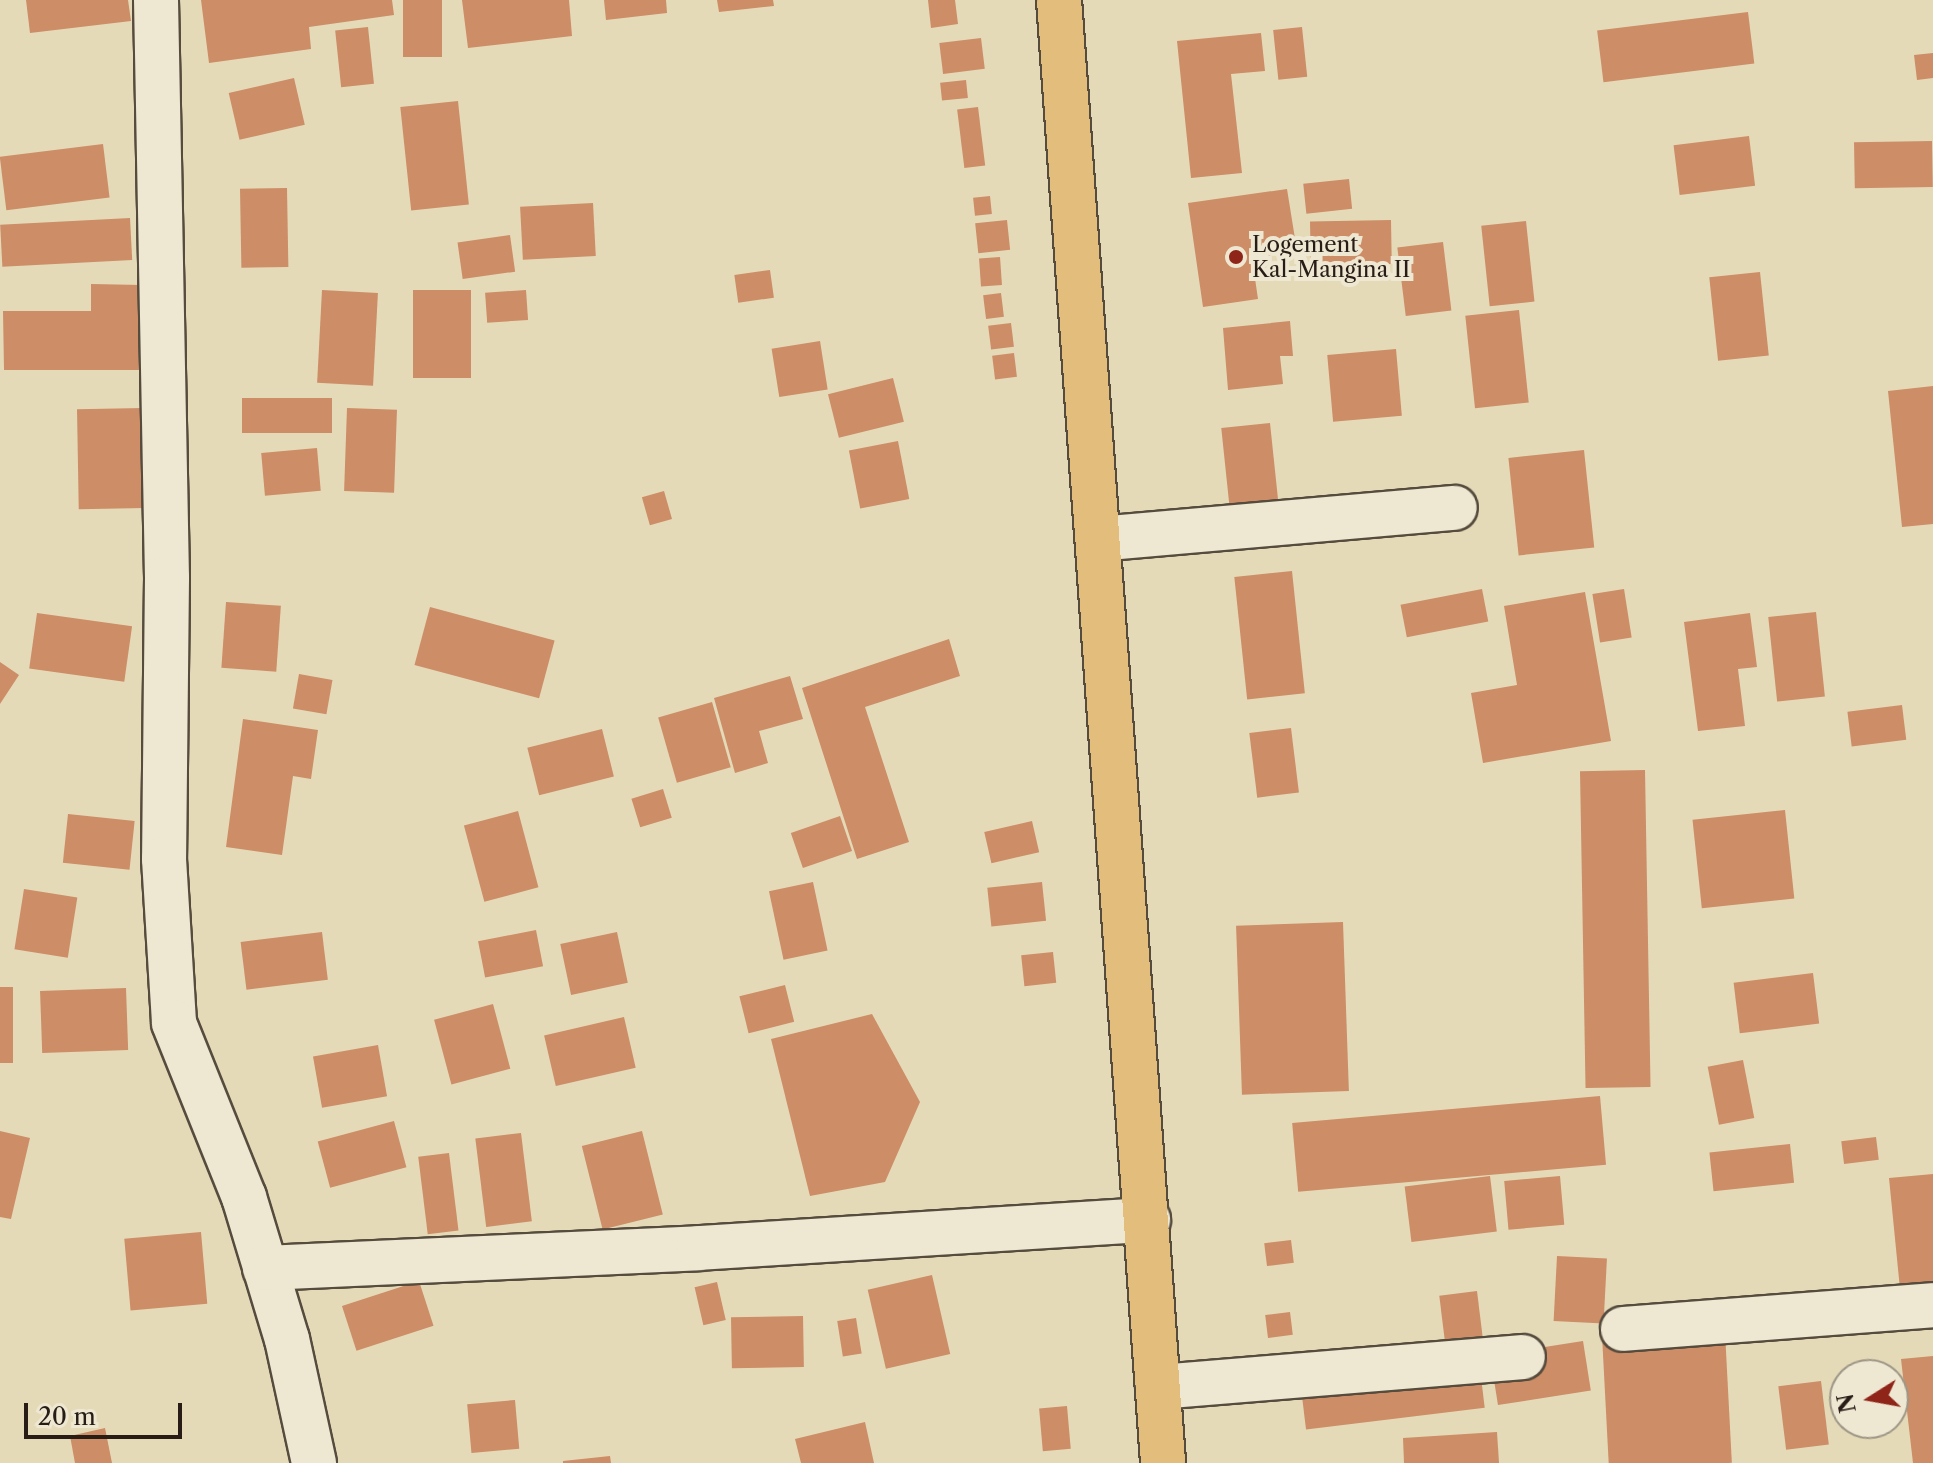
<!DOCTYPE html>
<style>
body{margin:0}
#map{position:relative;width:1933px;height:1463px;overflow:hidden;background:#e5dab8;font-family:"Libre Caslon Text",serif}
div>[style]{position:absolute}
.building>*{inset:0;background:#cc8d67;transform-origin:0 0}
.roads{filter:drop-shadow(2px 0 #564c3e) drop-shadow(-2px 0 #564c3e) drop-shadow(0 2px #564c3e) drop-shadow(0 -2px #564c3e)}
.minor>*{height:44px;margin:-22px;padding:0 22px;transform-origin:22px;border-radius:22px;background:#eee7d1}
.major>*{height:44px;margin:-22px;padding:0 22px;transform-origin:22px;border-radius:22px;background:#e2bd7c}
.dots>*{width:22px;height:22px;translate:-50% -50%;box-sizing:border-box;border:4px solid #eee7d1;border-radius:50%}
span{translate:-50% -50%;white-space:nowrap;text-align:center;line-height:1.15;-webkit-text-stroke:8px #eee7d1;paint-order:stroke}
.poi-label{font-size:22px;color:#271c16}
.left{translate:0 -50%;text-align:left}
.north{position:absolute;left:1829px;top:1359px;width:80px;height:80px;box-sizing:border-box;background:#eee7d1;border:2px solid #9e9686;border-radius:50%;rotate:259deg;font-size:22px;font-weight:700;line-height:32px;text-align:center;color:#271c16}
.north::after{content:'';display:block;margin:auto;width:28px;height:36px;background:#8f2418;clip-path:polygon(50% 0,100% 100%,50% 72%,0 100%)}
.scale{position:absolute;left:24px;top:1403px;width:158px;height:36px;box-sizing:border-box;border:4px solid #271c16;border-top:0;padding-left:10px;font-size:24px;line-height:28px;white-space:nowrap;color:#271c16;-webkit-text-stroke:6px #eee7d1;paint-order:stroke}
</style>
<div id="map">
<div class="building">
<i style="clip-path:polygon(26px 0,128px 0,131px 21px,30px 33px)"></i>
<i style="clip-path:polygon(201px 0,392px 0,394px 15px,309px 27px,311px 49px,209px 63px)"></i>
<i style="left:403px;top:0;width:39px;height:57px"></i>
<i style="clip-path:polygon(462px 0,569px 0,572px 36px,468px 48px)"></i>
<i style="clip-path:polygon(604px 0,666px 0,667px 13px,606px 20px)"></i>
<i style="clip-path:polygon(717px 0,773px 0,774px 6px,719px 12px)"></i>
<i style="clip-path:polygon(928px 0,955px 0,958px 24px,931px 28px)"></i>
<i style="left:1748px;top:12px;width:52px;height:152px;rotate:83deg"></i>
<i style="left:368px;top:27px;width:57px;height:33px;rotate:84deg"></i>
<i style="left:1302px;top:27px;width:50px;height:29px;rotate:84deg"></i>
<i style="clip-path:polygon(1261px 33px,1265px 71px,1231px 74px,1242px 173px,1191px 178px,1177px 41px)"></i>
<i style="left:981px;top:38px;width:31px;height:42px;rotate:83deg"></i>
<i style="clip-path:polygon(1933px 53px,1933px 78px,1917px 80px,1914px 55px)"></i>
<i style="left:294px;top:78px;width:48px;height:67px;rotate:77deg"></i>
<i style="left:966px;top:80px;width:18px;height:26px;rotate:84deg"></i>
<i style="left:458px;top:101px;width:104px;height:58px;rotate:84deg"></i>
<i style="left:978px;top:107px;width:59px;height:21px;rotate:83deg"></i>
<i style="left:1749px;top:136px;width:50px;height:76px;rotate:83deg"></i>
<i style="left:1932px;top:141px;width:46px;height:78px;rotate:89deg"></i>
<i style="left:103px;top:144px;width:54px;height:104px;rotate:83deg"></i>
<i style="left:1349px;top:179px;width:30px;height:46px;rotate:84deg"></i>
<i style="left:287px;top:188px;width:79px;height:47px;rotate:89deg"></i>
<i style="clip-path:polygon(1287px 189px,1297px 251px,1252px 258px,1258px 299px,1203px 307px,1188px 203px)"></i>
<i style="left:990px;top:196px;width:18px;height:17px;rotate:84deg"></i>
<i style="left:593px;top:203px;width:53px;height:73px;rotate:87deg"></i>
<i style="left:130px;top:218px;width:42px;height:130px;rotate:87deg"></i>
<i style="left:1007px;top:220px;width:30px;height:32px;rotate:84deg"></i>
<i style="left:1391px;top:220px;width:44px;height:81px;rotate:89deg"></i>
<i style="left:1526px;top:221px;width:81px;height:45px;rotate:84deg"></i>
<i style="left:510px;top:235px;width:37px;height:53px;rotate:82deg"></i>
<i style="left:1443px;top:242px;width:69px;height:46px;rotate:83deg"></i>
<i style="left:1000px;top:257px;width:28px;height:21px;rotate:86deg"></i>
<i style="left:770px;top:270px;width:28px;height:36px;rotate:82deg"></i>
<i style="left:1760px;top:272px;width:84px;height:51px;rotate:84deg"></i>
<i style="clip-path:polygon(91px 284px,142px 285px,141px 370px,4px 370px,3px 311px,91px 311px)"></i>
<i style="left:322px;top:290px;width:56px;height:93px;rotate:3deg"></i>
<i style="left:413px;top:290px;width:58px;height:88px"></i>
<i style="left:526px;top:290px;width:30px;height:41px;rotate:86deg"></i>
<i style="left:1001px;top:293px;width:24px;height:18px;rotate:83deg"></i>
<i style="left:1519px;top:310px;width:93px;height:54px;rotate:84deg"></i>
<i style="clip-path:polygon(1290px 321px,1293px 356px,1280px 356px,1283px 384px,1228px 390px,1223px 328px)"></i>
<i style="left:1011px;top:323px;width:24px;height:23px;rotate:83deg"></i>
<i style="left:820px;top:341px;width:49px;height:49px;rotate:81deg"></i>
<i style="left:1396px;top:349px;width:67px;height:69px;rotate:85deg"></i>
<i style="left:1014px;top:353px;width:24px;height:22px;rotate:83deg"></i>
<i style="left:893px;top:378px;width:45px;height:67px;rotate:76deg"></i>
<i style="clip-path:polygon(1933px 386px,1933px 524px,1902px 527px,1888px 391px)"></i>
<i style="left:242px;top:398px;width:90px;height:35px"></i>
<i style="left:143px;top:408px;width:100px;height:66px;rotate:89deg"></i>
<i style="left:347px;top:408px;width:50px;height:83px;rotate:2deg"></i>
<i style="left:1270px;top:423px;width:92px;height:49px;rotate:84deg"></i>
<i style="left:898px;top:441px;width:59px;height:50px;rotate:79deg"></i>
<i style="left:317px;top:448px;width:43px;height:56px;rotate:85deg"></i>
<i style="left:1584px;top:450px;width:98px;height:76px;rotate:84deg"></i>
<i style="left:664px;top:491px;width:29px;height:23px;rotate:74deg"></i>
<i style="left:1292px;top:571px;width:123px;height:58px;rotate:84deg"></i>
<i style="left:1482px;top:589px;width:33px;height:83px;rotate:79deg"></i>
<i style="left:1624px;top:589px;width:49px;height:32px;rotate:81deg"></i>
<i style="clip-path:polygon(1585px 592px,1611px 741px,1483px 763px,1471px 693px,1517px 685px,1504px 606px)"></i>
<i style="left:226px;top:602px;width:55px;height:66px;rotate:4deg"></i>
<i style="left:430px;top:607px;width:129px;height:60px;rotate:15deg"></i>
<i style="left:1816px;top:612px;width:85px;height:48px;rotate:84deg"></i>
<i style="left:37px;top:613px;width:96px;height:56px;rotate:8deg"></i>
<i style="clip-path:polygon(1750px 613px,1757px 667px,1738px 669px,1745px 726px,1698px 731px,1684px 622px)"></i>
<i style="clip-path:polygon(949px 639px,960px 676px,865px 707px,909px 842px,857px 859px,802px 688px)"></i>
<i style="clip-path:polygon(0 662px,19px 675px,0 704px)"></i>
<i style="left:299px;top:674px;width:34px;height:35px;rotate:10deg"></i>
<i style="clip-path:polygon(790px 676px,803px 719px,759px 731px,768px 763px,735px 773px,714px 698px)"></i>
<i style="left:712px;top:702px;width:68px;height:56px;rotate:74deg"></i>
<i style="left:1902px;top:705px;width:35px;height:55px;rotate:83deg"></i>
<i style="clip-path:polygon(243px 719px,318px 730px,311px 779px,293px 776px,282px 855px,226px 847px)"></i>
<i style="left:1291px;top:728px;width:65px;height:42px;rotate:83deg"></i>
<i style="left:602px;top:729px;width:49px;height:77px;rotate:76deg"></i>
<i style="left:1645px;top:770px;width:317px;height:65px;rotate:89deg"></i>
<i style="left:663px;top:789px;width:30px;height:33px;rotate:73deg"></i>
<i style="left:1785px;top:810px;width:89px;height:93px;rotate:84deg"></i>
<i style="left:518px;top:811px;width:79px;height:56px;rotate:75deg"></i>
<i style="left:68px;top:814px;width:67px;height:49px;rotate:6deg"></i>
<i style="left:840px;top:816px;width:37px;height:52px;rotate:71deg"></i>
<i style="left:1032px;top:821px;width:32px;height:49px;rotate:77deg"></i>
<i style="left:813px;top:882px;width:70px;height:45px;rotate:78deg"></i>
<i style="left:1042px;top:882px;width:39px;height:55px;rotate:84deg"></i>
<i style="left:24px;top:889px;width:54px;height:61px;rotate:9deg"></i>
<i style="left:1343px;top:922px;width:169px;height:107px;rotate:88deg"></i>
<i style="left:536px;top:930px;width:37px;height:59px;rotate:79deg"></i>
<i style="left:322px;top:932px;width:48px;height:82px;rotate:83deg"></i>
<i style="left:617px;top:932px;width:52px;height:58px;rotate:78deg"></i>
<i style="left:1053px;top:952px;width:31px;height:32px;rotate:84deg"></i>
<i style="left:1813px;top:973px;width:51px;height:80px;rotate:83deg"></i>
<i style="left:785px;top:985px;width:38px;height:47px;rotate:76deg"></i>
<i style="left:0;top:987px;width:13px;height:76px"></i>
<i style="left:126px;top:988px;width:62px;height:86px;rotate:88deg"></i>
<i style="left:493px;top:1004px;width:67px;height:61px;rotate:75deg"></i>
<i style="clip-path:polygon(872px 1014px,920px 1102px,885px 1182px,810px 1196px,771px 1039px)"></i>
<i style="left:624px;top:1017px;width:52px;height:82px;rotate:77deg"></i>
<i style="left:378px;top:1045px;width:52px;height:66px;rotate:80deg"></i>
<i style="left:1743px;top:1060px;width:59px;height:36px;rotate:79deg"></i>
<i style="left:1600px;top:1096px;width:69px;height:309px;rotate:85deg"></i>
<i style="left:394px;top:1121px;width:48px;height:79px;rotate:75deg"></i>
<i style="clip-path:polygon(0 1131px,30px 1138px,11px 1219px,0 1217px)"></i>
<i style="left:642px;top:1131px;width:86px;height:62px;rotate:76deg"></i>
<i style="left:521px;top:1133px;width:89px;height:46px;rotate:83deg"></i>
<i style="left:1876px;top:1137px;width:23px;height:35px;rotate:83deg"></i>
<i style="left:1790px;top:1144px;width:39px;height:81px;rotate:84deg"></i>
<i style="left:449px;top:1153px;width:78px;height:31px;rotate:83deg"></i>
<i style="clip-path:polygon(1933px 1174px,1933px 1296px,1901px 1299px,1889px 1178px)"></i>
<i style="left:1490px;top:1176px;width:56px;height:86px;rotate:83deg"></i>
<i style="left:1560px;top:1176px;width:49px;height:56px;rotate:85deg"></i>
<i style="left:201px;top:1232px;width:72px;height:77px;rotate:85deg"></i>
<i style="left:1291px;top:1240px;width:23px;height:27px;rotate:83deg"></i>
<i style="left:1557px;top:1256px;width:50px;height:65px;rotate:3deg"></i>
<i style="left:932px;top:1275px;width:81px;height:66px;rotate:77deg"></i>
<i style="left:419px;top:1281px;width:47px;height:81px;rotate:72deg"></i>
<i style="left:717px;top:1282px;width:39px;height:23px;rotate:77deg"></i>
<i style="left:1477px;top:1291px;width:56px;height:38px;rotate:83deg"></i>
<i style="left:1290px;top:1312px;width:23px;height:25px;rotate:83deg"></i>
<i style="left:803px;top:1316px;width:51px;height:72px;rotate:89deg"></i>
<i style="left:856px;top:1318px;width:36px;height:19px;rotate:81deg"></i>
<i style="left:1725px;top:1332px;width:131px;height:123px;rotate:87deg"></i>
<i style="left:1583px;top:1341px;width:50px;height:94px;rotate:81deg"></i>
<i style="clip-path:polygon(1933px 1356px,1933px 1463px,1913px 1463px,1901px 1359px)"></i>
<i style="left:1479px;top:1361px;width:47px;height:180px;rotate:83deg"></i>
<i style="left:1821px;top:1381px;width:64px;height:43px;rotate:83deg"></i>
<i style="left:515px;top:1400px;width:49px;height:48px;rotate:85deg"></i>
<i style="left:1067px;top:1406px;width:43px;height:28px;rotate:85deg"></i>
<i style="clip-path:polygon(865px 1422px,874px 1463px,801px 1463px,795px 1439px)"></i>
<i style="clip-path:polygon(105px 1428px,112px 1463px,75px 1463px,70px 1436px)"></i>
<i style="clip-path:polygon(1497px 1432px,1499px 1463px,1404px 1463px,1403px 1438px)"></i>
<i style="clip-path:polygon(610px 1456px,611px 1463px,563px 1463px,563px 1461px)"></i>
</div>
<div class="roads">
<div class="minor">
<i style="left:156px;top:0;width:578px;rotate:88.91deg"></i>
<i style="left:167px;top:578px;width:281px;rotate:90.6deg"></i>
<i style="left:164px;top:859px;width:164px;rotate:86.5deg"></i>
<i style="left:174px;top:1023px;width:188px;rotate:68.1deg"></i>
<i style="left:244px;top:1197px;width:148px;rotate:73.2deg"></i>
<i style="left:287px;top:1339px;width:127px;rotate:77.7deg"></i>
<i style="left:1098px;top:539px;width:358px;rotate:-5deg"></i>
<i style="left:265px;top:1268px;width:434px;rotate:-2.6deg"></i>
<i style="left:699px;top:1248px;width:450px;rotate:-3.6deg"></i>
<i style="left:1623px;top:1329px;width:311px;rotate:-4.4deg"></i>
<i style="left:1158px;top:1387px;width:366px;rotate:-4.7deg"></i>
</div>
<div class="major">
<i style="left:1059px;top:0;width:1467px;rotate:85.93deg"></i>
</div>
</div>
<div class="dots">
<i style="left:1236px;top:257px;background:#8f2418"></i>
</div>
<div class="poi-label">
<span class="left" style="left:1252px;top:257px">Logement<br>Kal-Mangina II</span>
</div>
<div class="north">N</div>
<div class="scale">20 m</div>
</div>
